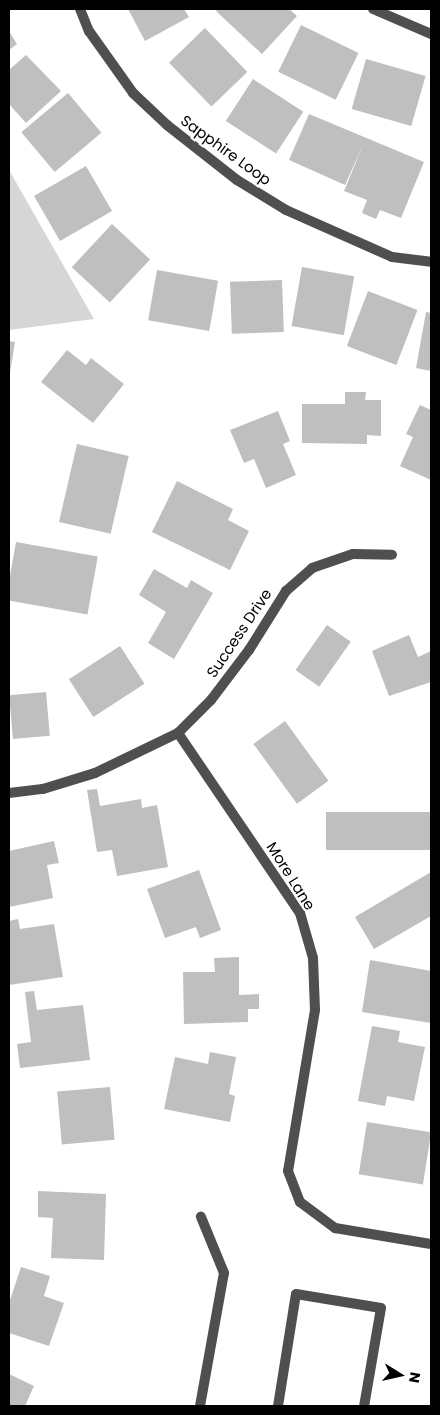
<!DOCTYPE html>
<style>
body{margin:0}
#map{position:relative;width:440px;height:1415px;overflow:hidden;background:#fff;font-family:Poppins,sans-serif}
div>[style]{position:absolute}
.green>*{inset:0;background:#d6d6d6}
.building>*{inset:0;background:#bfbfbf;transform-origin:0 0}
.lane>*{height:10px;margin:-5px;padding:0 5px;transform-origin:5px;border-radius:5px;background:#4f4f4f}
.street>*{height:10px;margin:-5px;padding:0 5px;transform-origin:5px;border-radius:5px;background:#4f4f4f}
span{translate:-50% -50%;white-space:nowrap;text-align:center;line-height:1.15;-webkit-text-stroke:4.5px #fff;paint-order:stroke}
.street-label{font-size:15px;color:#000}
.frame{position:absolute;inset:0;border:10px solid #000;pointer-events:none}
.north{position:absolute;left:375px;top:1350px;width:50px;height:50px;-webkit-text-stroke:4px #fff;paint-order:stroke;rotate:100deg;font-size:14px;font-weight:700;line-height:20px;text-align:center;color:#000}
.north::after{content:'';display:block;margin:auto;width:18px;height:22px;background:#000;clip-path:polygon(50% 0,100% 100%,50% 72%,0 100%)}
</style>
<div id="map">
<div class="green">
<i style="clip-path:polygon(9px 170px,94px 319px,9px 330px)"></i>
</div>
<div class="building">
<i style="clip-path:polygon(128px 9px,184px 9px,189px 17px,145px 41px)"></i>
<i style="clip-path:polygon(218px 9px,289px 9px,297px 16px,262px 54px,216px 11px)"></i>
<i style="left:301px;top:25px;width:64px;height:52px;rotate:26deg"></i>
<i style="left:205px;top:28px;width:61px;height:50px;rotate:46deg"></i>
<i style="clip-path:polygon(9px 31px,17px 44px,9px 50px)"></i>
<i style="clip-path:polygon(26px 55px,61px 91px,26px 123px,9px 104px,9px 70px)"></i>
<i style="left:366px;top:59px;width:62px;height:52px;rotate:16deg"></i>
<i style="left:253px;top:79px;width:60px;height:50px;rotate:33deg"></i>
<i style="left:68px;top:93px;width:52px;height:61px;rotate:50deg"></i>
<i style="clip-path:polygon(309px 114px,424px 162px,401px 218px,380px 210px,376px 219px,362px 213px,367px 200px,344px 191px,363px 145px,345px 185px,289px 160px)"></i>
<i style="left:86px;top:166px;width:52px;height:60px;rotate:60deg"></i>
<i style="left:112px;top:224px;width:52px;height:59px;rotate:43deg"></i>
<i style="left:302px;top:267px;width:53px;height:60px;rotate:10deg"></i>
<i style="left:157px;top:270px;width:62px;height:51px;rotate:10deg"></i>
<i style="left:282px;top:280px;width:52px;height:52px;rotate:88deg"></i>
<i style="left:368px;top:291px;width:53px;height:59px;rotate:21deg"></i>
<i style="clip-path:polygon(426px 312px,431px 313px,431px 371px,416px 368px)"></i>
<i style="clip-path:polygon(9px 341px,15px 342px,10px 373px,9px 373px)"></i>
<i style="clip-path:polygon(67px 350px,86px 365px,91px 358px,124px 384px,93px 423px,41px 382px)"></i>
<i style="clip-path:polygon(345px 392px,366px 392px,365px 400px,381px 400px,381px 436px,367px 435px,367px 444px,302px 443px,302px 404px,345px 404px)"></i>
<i style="clip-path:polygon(420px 405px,431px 410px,431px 480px,400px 466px,413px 437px,406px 434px)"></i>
<i style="clip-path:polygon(278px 411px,290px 441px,283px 444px,296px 475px,266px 488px,254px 459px,244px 463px,230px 430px)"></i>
<i style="left:77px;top:444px;width:53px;height:80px;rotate:13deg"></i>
<i style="clip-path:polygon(177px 481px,233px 509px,228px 520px,249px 531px,230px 570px,152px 532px)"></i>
<i style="left:16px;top:542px;width:83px;height:59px;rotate:10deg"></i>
<i style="clip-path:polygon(154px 569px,187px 588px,191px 580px,213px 593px,174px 659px,148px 643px,166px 612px,139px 595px)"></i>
<i style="left:327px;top:625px;width:29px;height:55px;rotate:35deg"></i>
<i style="clip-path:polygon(409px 635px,418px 657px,431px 651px,431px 682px,389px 696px,372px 651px)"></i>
<i style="left:120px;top:646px;width:45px;height:61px;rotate:57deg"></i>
<i style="left:46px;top:692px;width:44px;height:37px;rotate:85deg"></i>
<i style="left:285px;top:721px;width:74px;height:39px;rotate:54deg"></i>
<i style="clip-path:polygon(97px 789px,100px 806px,141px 799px,142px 808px,157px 805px,168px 867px,117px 876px,112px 850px,97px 852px,87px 790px)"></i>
<i style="left:431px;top:812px;width:38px;height:105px;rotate:90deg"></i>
<i style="clip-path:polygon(54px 841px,59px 863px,47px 865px,53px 898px,9px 907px,9px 851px)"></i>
<i style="clip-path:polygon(199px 870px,221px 930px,200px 938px,196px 927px,165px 938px,147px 889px)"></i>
<i style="clip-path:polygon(431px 872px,431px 916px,374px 949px,355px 917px)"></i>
<i style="clip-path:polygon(18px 919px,20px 929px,54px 924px,63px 977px,9px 985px,9px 921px)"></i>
<i style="clip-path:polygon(239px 957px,239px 995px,259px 994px,259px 1009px,248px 1009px,248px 1022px,184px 1024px,183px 972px,215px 972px,214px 958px)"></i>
<i style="clip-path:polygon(370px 960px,431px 971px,431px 1023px,362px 1012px)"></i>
<i style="clip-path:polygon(34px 991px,37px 1010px,83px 1005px,90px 1060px,20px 1068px,17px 1044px,31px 1042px,25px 992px)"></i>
<i style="clip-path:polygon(372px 1026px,400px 1031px,398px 1042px,425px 1047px,414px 1101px,387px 1096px,385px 1106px,358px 1101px)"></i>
<i style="clip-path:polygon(210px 1052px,236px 1057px,229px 1094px,235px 1096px,230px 1122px,164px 1109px,175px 1057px,208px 1064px)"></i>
<i style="left:110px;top:1087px;width:53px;height:53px;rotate:85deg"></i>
<i style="left:367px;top:1122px;width:65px;height:53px;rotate:9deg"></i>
<i style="clip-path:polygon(38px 1191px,106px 1194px,104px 1260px,51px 1258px,53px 1218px,38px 1217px)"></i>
<i style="clip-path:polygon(21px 1267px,50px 1276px,44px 1296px,64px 1303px,49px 1346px,9px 1333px,9px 1303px)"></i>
<i style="clip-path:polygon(9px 1374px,34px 1386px,25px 1406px,9px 1406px)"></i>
</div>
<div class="lane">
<i style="left:200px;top:1406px;width:135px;rotate:-79.8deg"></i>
<i style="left:224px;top:1273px;width:61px;rotate:-112.3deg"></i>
<i style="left:278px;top:1406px;width:113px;rotate:-80.9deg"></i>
<i style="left:296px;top:1294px;width:86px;rotate:9.4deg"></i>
<i style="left:381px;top:1308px;width:99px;rotate:99.8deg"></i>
</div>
<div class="street">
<i style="left:80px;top:9px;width:24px;rotate:68deg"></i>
<i style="left:89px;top:31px;width:76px;rotate:54.6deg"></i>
<i style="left:133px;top:93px;width:47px;rotate:43.3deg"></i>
<i style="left:167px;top:125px;width:89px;rotate:38.2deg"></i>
<i style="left:237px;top:180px;width:57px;rotate:31.5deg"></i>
<i style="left:286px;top:210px;width:116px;rotate:23.9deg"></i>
<i style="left:392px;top:257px;width:39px;rotate:7deg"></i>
<i style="left:373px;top:9px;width:63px;rotate:23.3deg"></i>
<i style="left:178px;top:733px;width:217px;rotate:55.9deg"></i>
<i style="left:300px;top:913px;width:47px;rotate:73.9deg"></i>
<i style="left:313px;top:958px;width:52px;rotate:87.8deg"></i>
<i style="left:315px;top:1010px;width:163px;rotate:99.5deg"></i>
<i style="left:288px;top:1171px;width:33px;rotate:69deg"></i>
<i style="left:300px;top:1202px;width:44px;rotate:36.6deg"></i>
<i style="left:335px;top:1228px;width:97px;rotate:9.5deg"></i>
<i style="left:9px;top:793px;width:34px;rotate:-7deg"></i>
<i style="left:43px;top:789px;width:54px;rotate:-17.1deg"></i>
<i style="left:95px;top:773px;width:92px;rotate:-25.7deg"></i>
<i style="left:178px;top:733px;width:47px;rotate:-45deg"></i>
<i style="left:211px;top:700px;width:63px;rotate:-52.8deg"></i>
<i style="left:249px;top:650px;width:70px;rotate:-57.9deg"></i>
<i style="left:286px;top:591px;width:35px;rotate:-41deg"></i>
<i style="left:312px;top:568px;width:43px;rotate:-18.9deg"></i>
<i style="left:353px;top:554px;width:39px;rotate:1deg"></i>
</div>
<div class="street-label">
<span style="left:226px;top:150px;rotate:36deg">Sapphire Loop</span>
<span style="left:239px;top:633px;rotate:-56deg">Success Drive</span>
<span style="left:291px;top:876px;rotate:58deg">More Lane</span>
</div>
<div class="frame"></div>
<div class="north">N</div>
</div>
